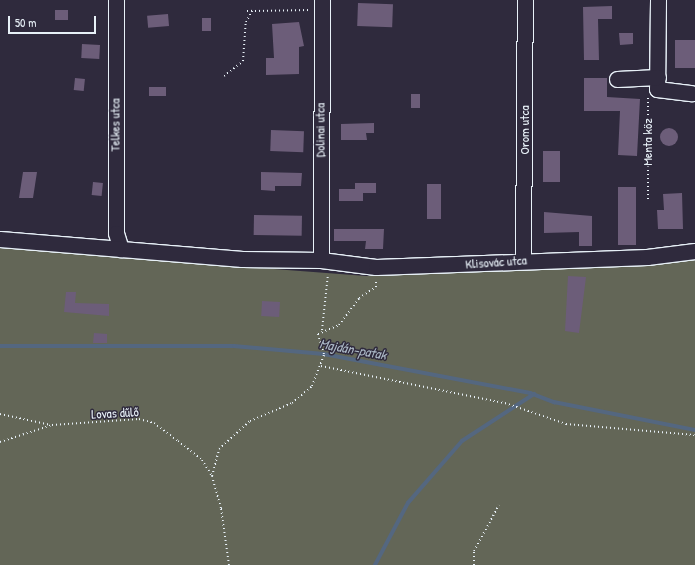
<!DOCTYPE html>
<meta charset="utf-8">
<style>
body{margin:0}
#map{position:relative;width:695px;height:565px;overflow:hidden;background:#2f2a3d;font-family:"Patrick Hand",sans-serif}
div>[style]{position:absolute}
.green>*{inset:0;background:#636657}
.stream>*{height:3.5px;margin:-1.75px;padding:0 1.75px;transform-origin:1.75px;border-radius:1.75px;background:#546780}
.building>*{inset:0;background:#6c5d79;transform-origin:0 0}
.round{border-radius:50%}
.path>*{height:2px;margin-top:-1px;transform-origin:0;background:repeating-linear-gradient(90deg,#e8f1f8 0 1px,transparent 0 4px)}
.roads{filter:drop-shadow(1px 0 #e8f1f8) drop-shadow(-1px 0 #e8f1f8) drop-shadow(0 1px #e8f1f8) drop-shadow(0 -1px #e8f1f8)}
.minor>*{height:15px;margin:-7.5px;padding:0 7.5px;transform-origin:7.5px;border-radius:7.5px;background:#2f2a3d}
span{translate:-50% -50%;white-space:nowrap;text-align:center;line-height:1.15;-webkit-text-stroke:3px #2f2a3d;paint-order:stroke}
.street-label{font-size:13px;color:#e8f1f8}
.water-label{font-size:14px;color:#adbac8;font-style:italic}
.scale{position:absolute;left:8px;top:16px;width:88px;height:18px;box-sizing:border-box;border:2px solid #e8f1f8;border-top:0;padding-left:5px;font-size:12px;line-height:14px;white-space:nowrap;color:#e8f1f8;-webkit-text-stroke:3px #2f2a3d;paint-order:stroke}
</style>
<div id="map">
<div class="green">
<i style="clip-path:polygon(0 248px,366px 276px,695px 259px,695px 565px,0 565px)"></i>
</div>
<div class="stream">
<i style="left:0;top:346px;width:234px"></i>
<i style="left:234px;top:346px;width:90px;rotate:5.1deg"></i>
<i style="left:324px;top:354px;width:210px;rotate:10.7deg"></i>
<i style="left:530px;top:393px;width:26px;rotate:21deg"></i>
<i style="left:554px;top:402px;width:144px;rotate:11.2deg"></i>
<i style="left:375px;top:565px;width:70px;rotate:-62deg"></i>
<i style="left:408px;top:503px;width:82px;rotate:-48.9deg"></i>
<i style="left:462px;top:441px;width:86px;rotate:-33.1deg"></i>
</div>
<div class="building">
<i style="left:358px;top:3px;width:35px;height:23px;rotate:2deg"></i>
<i style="clip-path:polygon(612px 6px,612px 19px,598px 19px,599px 60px,584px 60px,583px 7px)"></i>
<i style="left:55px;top:10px;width:13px;height:10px"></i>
<i style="left:168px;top:14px;width:12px;height:21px;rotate:85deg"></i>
<i style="left:202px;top:18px;width:9px;height:13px"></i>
<i style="clip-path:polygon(299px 22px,304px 46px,299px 47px,299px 74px,266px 75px,266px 58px,274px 58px,272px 24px)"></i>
<i style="clip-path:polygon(619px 33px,633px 33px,633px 44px,620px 45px)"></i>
<i style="left:675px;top:40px;width:20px;height:28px"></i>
<i style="left:82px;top:44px;width:18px;height:14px;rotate:3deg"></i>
<i style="left:75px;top:78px;width:10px;height:12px;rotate:6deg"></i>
<i style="clip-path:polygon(584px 78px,607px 78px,607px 97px,640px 99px,637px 156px,618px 155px,620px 111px,584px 111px)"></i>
<i style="left:149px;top:87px;width:17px;height:9px"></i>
<i style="left:411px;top:94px;width:9px;height:14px"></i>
<i style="clip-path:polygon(374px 123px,374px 133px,366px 133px,367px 140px,341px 140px,341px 124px)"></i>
<i class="round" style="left:660px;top:128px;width:18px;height:18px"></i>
<i style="left:271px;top:130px;width:33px;height:21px;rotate:2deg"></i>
<i style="left:543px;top:151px;width:17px;height:31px"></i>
<i style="clip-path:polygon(23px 172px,37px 172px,33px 198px,19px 198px)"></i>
<i style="clip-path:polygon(261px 172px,302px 173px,301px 186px,275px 186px,275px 191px,261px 190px)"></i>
<i style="left:93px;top:182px;width:10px;height:13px;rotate:6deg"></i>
<i style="clip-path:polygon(355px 183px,376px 183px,376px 193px,363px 193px,363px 201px,339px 201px,339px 189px,355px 189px)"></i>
<i style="left:427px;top:184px;width:14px;height:35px"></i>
<i style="left:618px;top:187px;width:18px;height:58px"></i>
<i style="clip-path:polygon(682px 193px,683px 229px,658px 229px,657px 210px,664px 210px,663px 194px)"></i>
<i style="clip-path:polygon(544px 212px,592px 216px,592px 246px,579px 246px,579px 232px,544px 233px)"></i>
<i style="left:254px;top:215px;width:48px;height:20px;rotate:1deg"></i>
<i style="clip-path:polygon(334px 229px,384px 229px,383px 249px,365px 249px,366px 241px,334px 241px)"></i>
<i style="clip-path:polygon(568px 276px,586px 277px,579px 333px,565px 331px)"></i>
<i style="clip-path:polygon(66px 292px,76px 292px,75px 303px,109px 304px,109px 316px,64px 312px)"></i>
<i style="left:262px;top:301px;width:18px;height:15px;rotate:3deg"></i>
<i style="clip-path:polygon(94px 333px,107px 334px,107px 343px,93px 343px)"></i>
</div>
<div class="path">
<i style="left:247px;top:11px;width:63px;rotate:-0.9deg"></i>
<i style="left:224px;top:76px;width:24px;rotate:-38deg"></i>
<i style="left:243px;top:61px;width:39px;rotate:-86deg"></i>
<i style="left:246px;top:22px;width:13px;rotate:-61deg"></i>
<i style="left:648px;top:199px;width:101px;rotate:-90deg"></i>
<i style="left:322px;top:330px;width:56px;rotate:-83.9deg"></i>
<i style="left:321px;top:366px;width:188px;rotate:11.4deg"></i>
<i style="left:505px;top:403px;width:65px;rotate:19deg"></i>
<i style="left:566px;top:424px;width:129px;rotate:4.9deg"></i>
<i style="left:0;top:414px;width:52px;rotate:12.2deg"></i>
<i style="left:0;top:442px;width:55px;rotate:-18.1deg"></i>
<i style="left:52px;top:425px;width:87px;rotate:-3.9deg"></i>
<i style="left:139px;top:419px;width:16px;rotate:15deg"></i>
<i style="left:154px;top:423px;width:30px;rotate:37deg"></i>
<i style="left:178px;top:441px;width:31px;rotate:38deg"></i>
<i style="left:202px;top:460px;width:19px;rotate:58deg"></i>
<i style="left:229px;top:565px;width:58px;rotate:-98deg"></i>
<i style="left:221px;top:508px;width:33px;rotate:-106deg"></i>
<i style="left:212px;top:476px;width:28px;rotate:-75deg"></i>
<i style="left:219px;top:449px;width:42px;rotate:-42.1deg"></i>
<i style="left:250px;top:421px;width:46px;rotate:-23.2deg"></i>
<i style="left:292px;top:403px;width:26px;rotate:-40deg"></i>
<i style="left:312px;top:386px;width:34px;rotate:-69deg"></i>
<i style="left:324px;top:354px;width:21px;rotate:-107deg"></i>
<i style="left:318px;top:334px;width:23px;rotate:-23deg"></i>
<i style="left:339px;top:325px;width:34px;rotate:-53deg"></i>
<i style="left:359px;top:298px;width:20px;rotate:-33deg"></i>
<i style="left:376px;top:287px;width:7px;rotate:-90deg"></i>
<i style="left:474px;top:565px;width:14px;rotate:-90deg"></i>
<i style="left:474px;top:551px;width:52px;rotate:-61.5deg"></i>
</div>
<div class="roads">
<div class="minor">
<i style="left:116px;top:0;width:233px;rotate:90deg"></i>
<i style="left:116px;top:233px;width:17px;rotate:73deg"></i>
<i style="left:658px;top:0;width:89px;rotate:90.6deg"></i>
<i style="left:657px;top:89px;width:35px;rotate:7deg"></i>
<i style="left:617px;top:79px;width:41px;rotate:-2.8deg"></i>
<i style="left:0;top:239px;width:243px;rotate:4.7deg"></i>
<i style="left:242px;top:259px;width:79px;rotate:0.7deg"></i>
<i style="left:321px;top:260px;width:55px;rotate:7.3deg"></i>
<i style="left:376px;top:267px;width:271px;rotate:-2.1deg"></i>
<i style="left:647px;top:257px;width:48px;rotate:-7.1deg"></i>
<i style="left:321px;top:260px;width:260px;rotate:-89.8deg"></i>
<i style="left:523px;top:260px;width:260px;rotate:-89.6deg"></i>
</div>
</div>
<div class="street-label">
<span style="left:115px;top:125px;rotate:-90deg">Telkes utca</span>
<span style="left:320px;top:130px;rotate:-90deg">Dolinai utca</span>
<span style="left:524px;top:130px;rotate:-90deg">Orom utca</span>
<span style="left:647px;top:142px;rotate:-90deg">Menta köz</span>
<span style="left:496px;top:262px;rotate:-4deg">Klisovác utca</span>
<span style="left:115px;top:413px;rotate:-3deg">Lovas dűlő</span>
</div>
<div class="water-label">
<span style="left:353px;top:349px;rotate:10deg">Majdán-patak</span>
</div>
<div class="scale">50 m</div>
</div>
